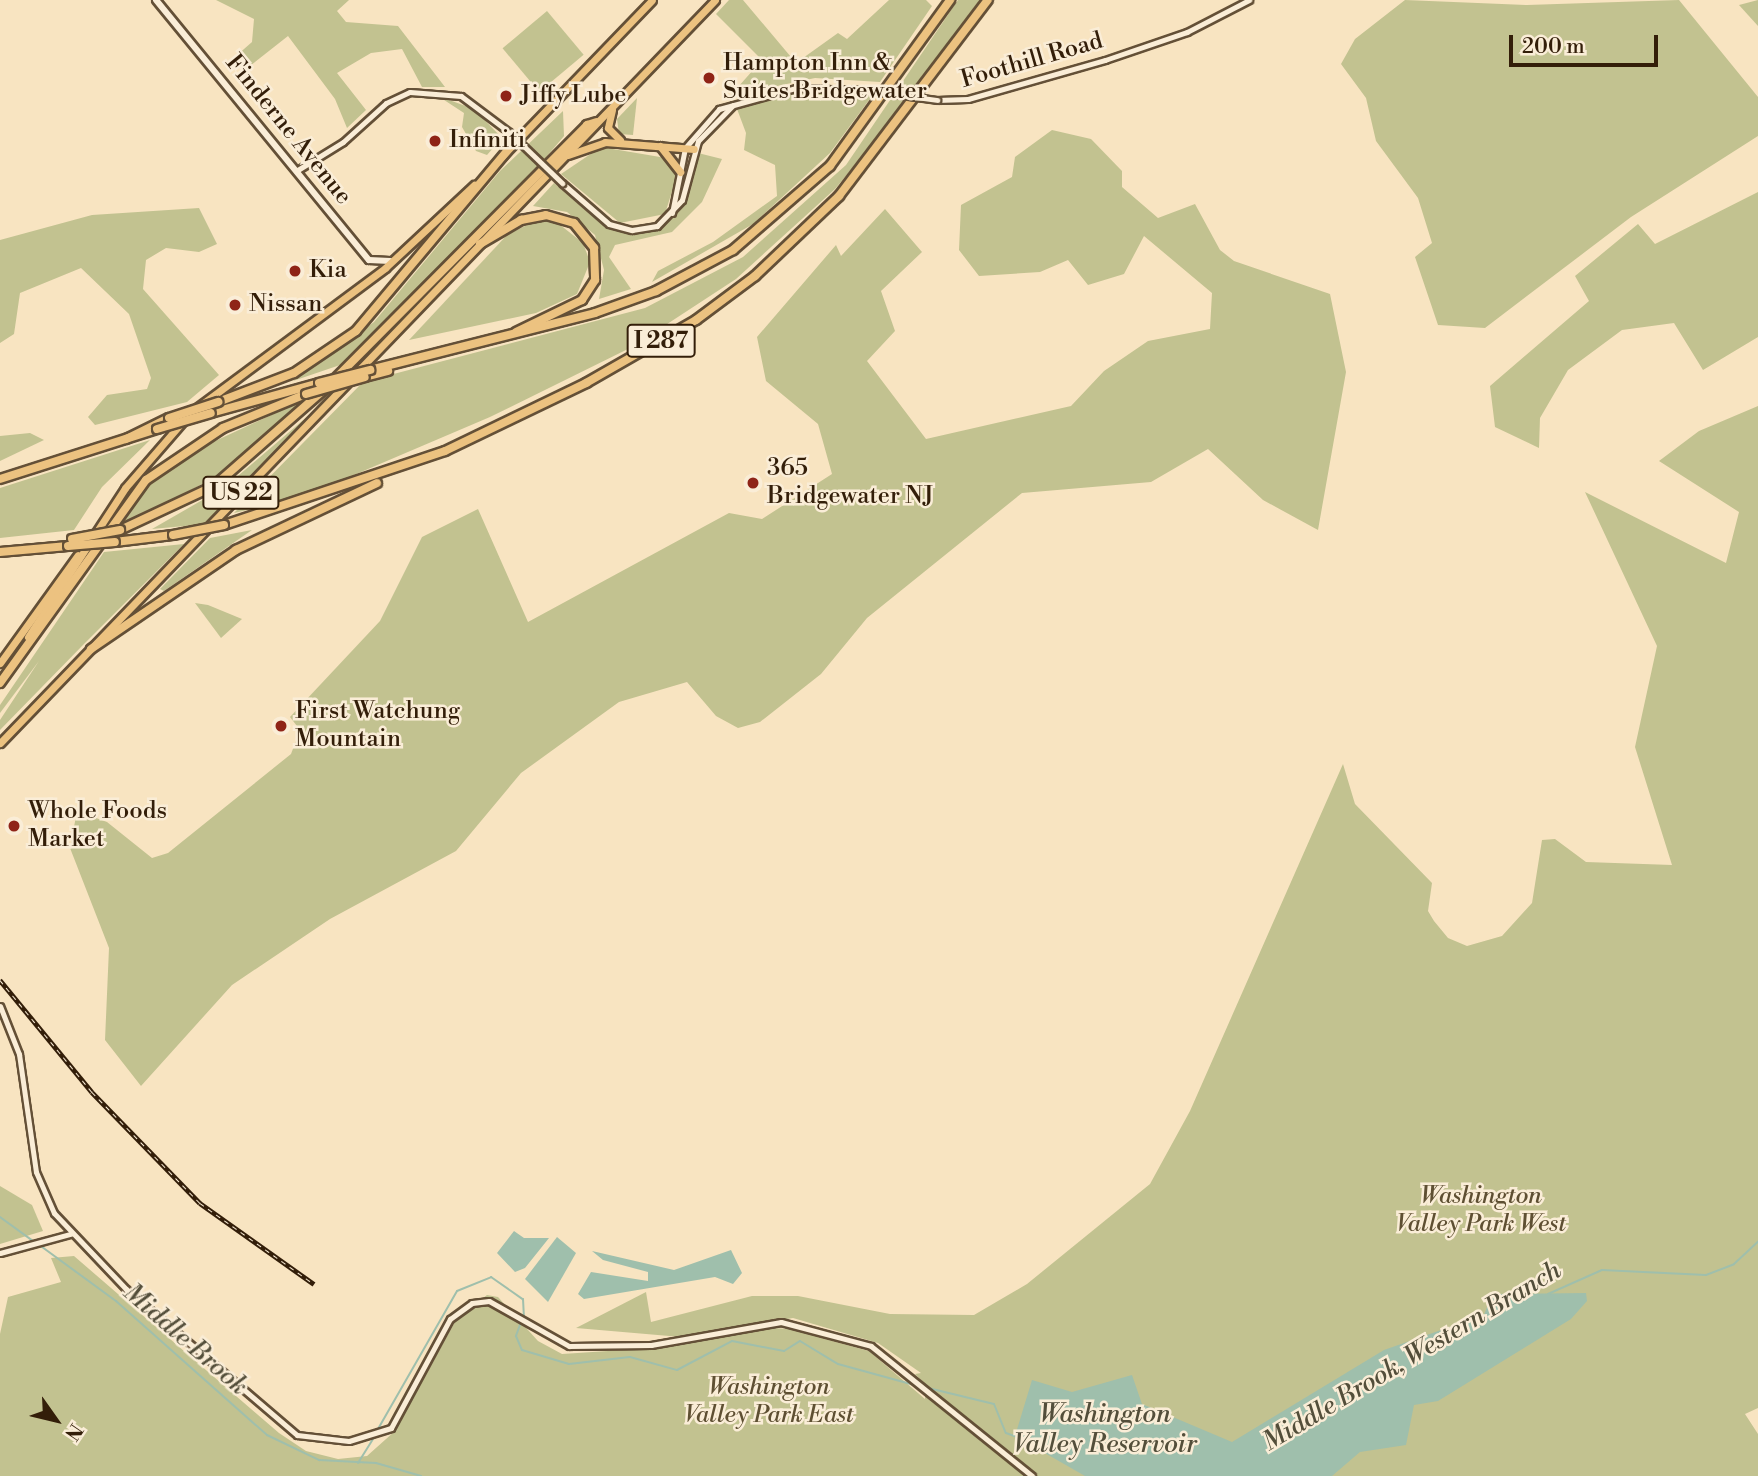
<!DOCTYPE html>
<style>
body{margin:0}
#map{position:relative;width:1758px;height:1476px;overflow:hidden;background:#f8e4c1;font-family:"Libre Bodoni",serif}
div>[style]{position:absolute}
.green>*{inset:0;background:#c2c290;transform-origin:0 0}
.water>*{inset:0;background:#9fbfac}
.stream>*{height:2px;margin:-1px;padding:0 1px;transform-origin:1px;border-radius:1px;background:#9fbfac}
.roads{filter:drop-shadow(2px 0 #645037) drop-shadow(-2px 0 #645037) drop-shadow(0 2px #645037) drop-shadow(0 -2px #645037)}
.tertiary>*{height:5px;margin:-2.5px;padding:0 2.5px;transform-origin:2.5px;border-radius:2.5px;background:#faedd7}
.secondary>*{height:6px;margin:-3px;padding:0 3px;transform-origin:3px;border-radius:3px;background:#faedd7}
.trunk>*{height:7px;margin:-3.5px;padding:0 3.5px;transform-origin:3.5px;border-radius:3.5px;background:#ecc280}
.motorway>*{height:8px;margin:-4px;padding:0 4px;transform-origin:4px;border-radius:4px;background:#ecc280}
.rail>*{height:4.5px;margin-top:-2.25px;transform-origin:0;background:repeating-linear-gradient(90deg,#faedd7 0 5px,#331e09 0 10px);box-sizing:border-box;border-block:2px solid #331e09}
.bridges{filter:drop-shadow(2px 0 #645037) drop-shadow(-2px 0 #645037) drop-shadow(0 2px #645037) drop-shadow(0 -2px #645037)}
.tertiary-bridge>*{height:5px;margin:-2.5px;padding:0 2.5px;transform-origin:2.5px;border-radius:2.5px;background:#faedd7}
.motorway-bridge>*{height:8px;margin:-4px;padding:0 4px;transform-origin:4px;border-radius:4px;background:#ecc280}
.dots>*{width:19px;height:19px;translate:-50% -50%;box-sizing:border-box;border:4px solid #faedd7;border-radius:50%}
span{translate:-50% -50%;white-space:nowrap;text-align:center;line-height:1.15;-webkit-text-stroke:5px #faedd7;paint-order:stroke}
.shield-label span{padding:2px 5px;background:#faedd7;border:2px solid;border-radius:5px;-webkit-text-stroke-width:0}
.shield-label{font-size:23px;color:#331e09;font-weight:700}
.street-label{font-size:24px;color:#331e09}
.poi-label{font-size:24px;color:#331e09}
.left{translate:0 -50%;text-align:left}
.park-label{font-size:24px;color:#5e4f32;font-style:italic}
.water-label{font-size:26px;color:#534e3a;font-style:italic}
.north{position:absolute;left:21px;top:1385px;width:70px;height:70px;-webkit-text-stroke:5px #faedd7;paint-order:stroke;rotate:124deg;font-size:19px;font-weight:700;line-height:28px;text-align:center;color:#331e09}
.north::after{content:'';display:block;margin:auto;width:24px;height:32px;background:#331e09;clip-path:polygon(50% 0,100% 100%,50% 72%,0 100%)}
.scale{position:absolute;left:1509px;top:35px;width:149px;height:32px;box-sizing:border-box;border:4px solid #331e09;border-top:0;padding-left:9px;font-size:21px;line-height:24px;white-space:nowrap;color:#331e09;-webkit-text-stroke:5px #faedd7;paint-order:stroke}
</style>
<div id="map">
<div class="green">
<i style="clip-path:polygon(216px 0,349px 0,337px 11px,346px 22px,398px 26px,445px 87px,422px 87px,402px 49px,371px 53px,337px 73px,366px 110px,347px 128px,335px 99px,288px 36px,246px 69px,236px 56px,252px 42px,254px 19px)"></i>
<i style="clip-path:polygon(729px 0,743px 0,796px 63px,838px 33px,847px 39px,889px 0,926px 0,932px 6px,880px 82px,815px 78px,730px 96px,762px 60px,716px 14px)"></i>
<i style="clip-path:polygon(958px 0,980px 0,868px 149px,835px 189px,736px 279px,632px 347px,490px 417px,300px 498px,234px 513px,363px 382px,645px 308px,743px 257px,846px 165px)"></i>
<i style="clip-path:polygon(1405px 0,1527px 5px,1679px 0,1758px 97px,1758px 136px,1631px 217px,1485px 328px,1438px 325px,1415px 257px,1432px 243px,1418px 198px,1376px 141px,1366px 98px,1341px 64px,1355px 39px)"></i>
<i style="clip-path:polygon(1758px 0,1758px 26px,1739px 5px)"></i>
<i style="left:547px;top:11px;width:57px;height:58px;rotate:50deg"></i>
<i style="clip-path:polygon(833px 91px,872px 96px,830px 153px,753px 224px,652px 282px,658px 271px,713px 242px,777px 196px,775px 165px,744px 150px,746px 133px,737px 109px,797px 92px)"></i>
<i style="clip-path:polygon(438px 96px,474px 109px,502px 138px,487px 155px,476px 151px,462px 127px,464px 113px)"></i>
<i style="clip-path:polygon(637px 98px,633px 135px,619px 134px,617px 119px)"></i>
<i style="clip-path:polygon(563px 111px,564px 136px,537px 168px,343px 364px,293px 381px,374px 322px,500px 171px)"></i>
<i style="clip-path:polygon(1052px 130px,1091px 139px,1122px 171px,1122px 187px,1158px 218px,1195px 204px,1220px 250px,1234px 261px,1330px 294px,1346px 372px,1318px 530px,1263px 500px,1208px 449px,1151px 482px,1022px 493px,867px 618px,821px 674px,760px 722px,738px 728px,716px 716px,687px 682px,619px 702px,521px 773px,456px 851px,330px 919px,232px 985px,141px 1086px,105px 1040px,109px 948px,70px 848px,77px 811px,107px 822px,152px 858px,168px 853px,291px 754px,300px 730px,290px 717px,380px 621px,422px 537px,478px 509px,528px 622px,729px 513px,762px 519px,832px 474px,818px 424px,766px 381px,757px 337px,836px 245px,841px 256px,885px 209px,922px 252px,881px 291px,895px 331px,867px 361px,926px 439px,1071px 406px,1104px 371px,1148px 341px,1210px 329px,1212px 293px,1144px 236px,1124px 274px,1088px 285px,1068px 260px,1040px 272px,979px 276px,959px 250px,961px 205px,1012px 177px,1015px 157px)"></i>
<i style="clip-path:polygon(601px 147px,666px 158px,677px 175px,665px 214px,620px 223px,561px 174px)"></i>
<i style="clip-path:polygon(698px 153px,722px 159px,702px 202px,672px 232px,615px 245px,609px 257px,631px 289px,599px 299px,604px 270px,595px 235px,567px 212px,533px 206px,554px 183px,600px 223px,630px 234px,661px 229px,682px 206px)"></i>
<i style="clip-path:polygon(1758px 192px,1758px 337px,1703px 370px,1674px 323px,1622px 330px,1568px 370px,1540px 418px,1539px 448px,1495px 427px,1490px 386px,1589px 301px,1575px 276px,1638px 224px,1655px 244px)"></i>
<i style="clip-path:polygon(199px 208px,217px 244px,199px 252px,166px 248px,146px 260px,143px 289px,219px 375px,187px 402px,95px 425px,88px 417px,107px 395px,147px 389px,151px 378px,129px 314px,81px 268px,20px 293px,14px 334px,0 343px,0 240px,92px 215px)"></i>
<i style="clip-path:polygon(537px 220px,559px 224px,583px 243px,590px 262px,577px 294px,536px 313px,409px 340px,507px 235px)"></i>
<i style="clip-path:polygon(310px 397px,214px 478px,116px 528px,150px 482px,183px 456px)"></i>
<i style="clip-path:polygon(323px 403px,207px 524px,152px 529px,225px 487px)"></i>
<i style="clip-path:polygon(1758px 406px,1758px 1408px,1745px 1414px,1758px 1434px,1758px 1476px,0 1476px,0 1334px,8px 1297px,61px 1282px,51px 1258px,74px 1256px,279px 1433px,306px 1451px,338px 1459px,367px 1456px,395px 1431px,457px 1318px,487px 1295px,498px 1297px,538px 1341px,562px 1354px,654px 1348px,756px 1327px,789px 1329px,869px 1351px,925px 1399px,926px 1385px,915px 1374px,921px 1373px,878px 1343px,793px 1318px,681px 1337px,576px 1328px,646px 1292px,651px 1322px,752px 1296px,798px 1296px,890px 1314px,974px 1315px,1027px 1284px,1150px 1184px,1190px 1111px,1343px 764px,1355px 804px,1432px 883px,1428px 911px,1434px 921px,1448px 938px,1467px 946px,1502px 936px,1532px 903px,1542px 840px,1555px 839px,1586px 862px,1672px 865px,1635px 747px,1657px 646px,1585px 492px,1726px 563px,1739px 512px,1659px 461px,1699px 431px)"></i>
<i style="clip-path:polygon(30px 433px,44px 440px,0 461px,0 436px)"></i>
<i style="clip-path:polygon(150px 440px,102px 487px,74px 530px,0 538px,0 488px)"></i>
<i style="clip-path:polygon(252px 530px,164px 591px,160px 589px,210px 538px)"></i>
<i style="clip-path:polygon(184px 544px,82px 646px,0 730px,0 720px,39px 661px,0 713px,0 705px,104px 552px)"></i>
<i style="clip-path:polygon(195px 603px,208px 605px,242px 619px,221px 638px)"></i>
<i style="clip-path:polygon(0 1186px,32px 1205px,43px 1231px,0 1244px)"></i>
</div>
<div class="water">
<i style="clip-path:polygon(514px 1231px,524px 1238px,549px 1238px,525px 1268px,515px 1272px,497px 1253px)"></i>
<i style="clip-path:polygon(557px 1237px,576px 1253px,548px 1302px,525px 1279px)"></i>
<i style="clip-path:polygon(731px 1250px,742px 1273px,733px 1284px,715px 1277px,584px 1299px,578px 1294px,591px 1272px,648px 1281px,648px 1272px,603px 1260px,592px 1251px,674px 1270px)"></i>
<i style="clip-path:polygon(1586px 1293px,1587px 1301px,1571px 1319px,1438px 1401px,1414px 1405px,1406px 1445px,1360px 1452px,1332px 1476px,1085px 1476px,1015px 1436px,1032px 1380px,1072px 1392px,1132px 1375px,1142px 1404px,1232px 1442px,1384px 1350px,1484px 1315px,1492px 1294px)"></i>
</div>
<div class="stream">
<i style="left:0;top:1217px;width:41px;rotate:36deg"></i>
<i style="left:38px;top:1244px;width:97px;rotate:36.2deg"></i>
<i style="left:116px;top:1301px;width:202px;rotate:41.6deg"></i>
<i style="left:267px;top:1435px;width:58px;rotate:25.7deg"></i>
<i style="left:319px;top:1460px;width:57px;rotate:3deg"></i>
<i style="left:376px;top:1463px;width:47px;rotate:16.1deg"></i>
<i style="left:1548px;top:1294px;width:59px;rotate:-24deg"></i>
<i style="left:1602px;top:1270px;width:104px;rotate:2.8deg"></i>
<i style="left:1706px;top:1275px;width:30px;rotate:-21deg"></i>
<i style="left:1734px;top:1264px;width:33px;rotate:-43deg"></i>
<i style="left:521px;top:1322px;width:15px;rotate:110deg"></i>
<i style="left:516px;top:1336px;width:15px;rotate:67deg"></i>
<i style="left:522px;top:1350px;width:49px;rotate:16.6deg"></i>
<i style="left:569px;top:1364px;width:61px;rotate:-6.5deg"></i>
<i style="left:630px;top:1357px;width:49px;rotate:15.5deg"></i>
<i style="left:677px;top:1370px;width:62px;rotate:-27.8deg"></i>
<i style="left:732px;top:1341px;width:53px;rotate:10.9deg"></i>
<i style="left:784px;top:1351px;width:19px;rotate:-32deg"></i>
<i style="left:800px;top:1341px;width:44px;rotate:31.2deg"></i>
<i style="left:838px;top:1364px;width:83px;rotate:15.4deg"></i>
<i style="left:924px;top:1387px;width:72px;rotate:13.7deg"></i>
<i style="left:994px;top:1404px;width:31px;rotate:68deg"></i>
<i style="left:1006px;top:1433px;width:15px;rotate:20deg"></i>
<i style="left:378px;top:1429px;width:159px;rotate:-60.2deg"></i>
<i style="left:457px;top:1291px;width:37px;rotate:-22deg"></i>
<i style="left:491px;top:1277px;width:39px;rotate:35deg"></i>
<i style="left:523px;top:1299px;width:19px;rotate:87deg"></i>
<i style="left:358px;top:1463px;width:31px;rotate:-58deg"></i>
</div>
<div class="roads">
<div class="tertiary">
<i style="left:937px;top:100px;width:31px;rotate:-2deg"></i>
<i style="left:968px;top:99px;width:142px;rotate:-15.9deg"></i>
<i style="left:1105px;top:60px;width:87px;rotate:-18.9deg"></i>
<i style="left:1187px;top:32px;width:70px;rotate:-27.3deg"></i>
<i style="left:296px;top:171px;width:55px;rotate:-31.7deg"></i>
<i style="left:343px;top:142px;width:58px;rotate:-42.2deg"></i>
<i style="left:386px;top:103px;width:26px;rotate:-25deg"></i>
<i style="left:410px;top:92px;width:51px;rotate:4.5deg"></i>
<i style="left:461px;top:96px;width:60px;rotate:36.9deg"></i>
<i style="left:562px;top:183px;width:62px;rotate:41.1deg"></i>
<i style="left:609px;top:224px;width:24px;rotate:15deg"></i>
<i style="left:632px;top:230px;width:25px;rotate:-9deg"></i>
<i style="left:657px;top:226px;width:36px;rotate:-46deg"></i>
<i style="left:682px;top:200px;width:61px;rotate:-74.8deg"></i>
<i style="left:698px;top:141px;width:50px;rotate:-45.8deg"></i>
<i style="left:672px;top:213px;width:66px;rotate:-78.7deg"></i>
<i style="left:685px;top:148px;width:52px;rotate:-48.9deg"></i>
<i style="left:719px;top:109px;width:80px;rotate:-15.3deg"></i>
<i style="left:796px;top:88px;width:70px;rotate:1.6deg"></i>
<i style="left:0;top:1006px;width:52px;rotate:68.4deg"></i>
<i style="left:19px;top:1054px;width:119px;rotate:81.8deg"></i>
<i style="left:36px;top:1172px;width:45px;rotate:66.3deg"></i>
<i style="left:54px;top:1213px;width:105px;rotate:46.5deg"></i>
<i style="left:126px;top:1289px;width:225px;rotate:40.5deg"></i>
<i style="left:297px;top:1435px;width:52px;rotate:6.6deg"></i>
<i style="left:349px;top:1441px;width:44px;rotate:-17.2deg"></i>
<i style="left:391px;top:1428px;width:124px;rotate:-61.6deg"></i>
<i style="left:450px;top:1319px;width:27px;rotate:-36deg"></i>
<i style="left:472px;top:1303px;width:17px;rotate:-7deg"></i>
<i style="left:489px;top:1301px;width:92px;rotate:29.4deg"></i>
<i style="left:569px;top:1346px;width:82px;rotate:-0.7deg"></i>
<i style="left:651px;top:1345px;width:132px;rotate:-10deg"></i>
<i style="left:781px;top:1322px;width:93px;rotate:14.9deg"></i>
<i style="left:871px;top:1346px;width:207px;rotate:38.9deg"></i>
<i style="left:0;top:1253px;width:73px;rotate:-15.2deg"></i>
</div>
<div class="secondary">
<i style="left:156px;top:0;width:336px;rotate:50.7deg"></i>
<i style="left:369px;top:260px;width:21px;rotate:3deg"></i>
</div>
<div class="trunk">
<i style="left:612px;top:110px;width:18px;rotate:103deg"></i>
<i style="left:608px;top:128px;width:17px;rotate:45deg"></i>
<i style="left:660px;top:146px;width:33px;rotate:52deg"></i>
<i style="left:568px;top:155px;width:39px;rotate:-19deg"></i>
<i style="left:605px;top:142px;width:89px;rotate:4.5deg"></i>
<i style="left:502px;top:156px;width:216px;rotate:-46.1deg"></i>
<i style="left:355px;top:374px;width:519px;rotate:-46.09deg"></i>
<i style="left:198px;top:407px;width:233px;rotate:-36.6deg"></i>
<i style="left:385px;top:268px;width:122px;rotate:-43deg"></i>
<i style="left:28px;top:637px;width:178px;rotate:-56.9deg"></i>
<i style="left:125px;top:488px;width:90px;rotate:-49.1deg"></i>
<i style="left:0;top:663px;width:133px;rotate:-54.2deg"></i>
<i style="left:0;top:743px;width:500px;rotate:-46.05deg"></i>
</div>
<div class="motorway">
<i style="left:480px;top:244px;width:48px;rotate:-30.3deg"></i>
<i style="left:521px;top:220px;width:25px;rotate:-11deg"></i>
<i style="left:546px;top:215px;width:29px;rotate:16deg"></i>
<i style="left:574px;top:223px;width:32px;rotate:51deg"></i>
<i style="left:594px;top:248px;width:32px;rotate:88deg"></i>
<i style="left:595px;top:280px;width:24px;rotate:123deg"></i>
<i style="left:582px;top:300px;width:73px;rotate:154.1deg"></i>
<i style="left:370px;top:370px;width:232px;rotate:-14.2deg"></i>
<i style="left:595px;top:313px;width:65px;rotate:-19.8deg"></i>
<i style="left:656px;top:291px;width:87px;rotate:-28deg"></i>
<i style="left:733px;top:250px;width:128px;rotate:-40.9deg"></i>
<i style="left:830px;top:166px;width:205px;rotate:-54.1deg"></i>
<i style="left:365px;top:377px;width:24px;rotate:-15deg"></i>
<i style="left:335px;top:379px;width:358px;rotate:-45.2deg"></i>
<i style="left:587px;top:125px;width:10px;rotate:-17deg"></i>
<i style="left:218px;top:402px;width:81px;rotate:-20.9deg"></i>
<i style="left:294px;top:373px;width:75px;rotate:-34.1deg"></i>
<i style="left:356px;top:331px;width:234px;rotate:-50deg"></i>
<i style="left:211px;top:413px;width:112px;rotate:-15.5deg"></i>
<i style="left:126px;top:439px;width:48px;rotate:-26deg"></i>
<i style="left:0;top:479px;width:165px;rotate:-17.7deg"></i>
<i style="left:224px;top:525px;width:233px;rotate:-18.5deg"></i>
<i style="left:445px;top:451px;width:157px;rotate:-25.7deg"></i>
<i style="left:586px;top:383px;width:127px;rotate:-29.8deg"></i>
<i style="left:696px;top:320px;width:74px;rotate:-36.7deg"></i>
<i style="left:755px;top:276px;width:116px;rotate:-43.6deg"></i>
<i style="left:839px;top:196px;width:246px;rotate:-52.8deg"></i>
<i style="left:120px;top:530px;width:104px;rotate:-25.1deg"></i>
<i style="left:214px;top:486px;width:149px;rotate:-41.2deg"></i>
<i style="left:115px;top:542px;width:58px;rotate:-6.9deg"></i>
<i style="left:0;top:552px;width:68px;rotate:-5deg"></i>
<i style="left:91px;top:649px;width:176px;rotate:-34.3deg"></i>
<i style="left:236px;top:550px;width:156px;rotate:-25.4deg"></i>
<i style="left:0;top:683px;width:250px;rotate:-54.3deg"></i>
<i style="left:146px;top:480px;width:93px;rotate:-34deg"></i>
<i style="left:223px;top:428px;width:90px;rotate:-22.3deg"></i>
</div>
</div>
<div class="rail">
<i style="left:0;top:980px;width:145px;rotate:50.6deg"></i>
<i style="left:92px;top:1092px;width:155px;rotate:45.8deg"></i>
<i style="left:200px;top:1203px;width:140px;rotate:35.4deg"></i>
</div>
<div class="bridges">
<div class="tertiary-bridge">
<i style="left:866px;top:90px;width:72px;rotate:8deg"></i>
<i style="left:509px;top:132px;width:74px;rotate:43.9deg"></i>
</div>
<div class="motorway-bridge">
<i style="left:319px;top:383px;width:53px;rotate:-14.3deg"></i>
<i style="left:306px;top:394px;width:61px;rotate:-16.1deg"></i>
<i style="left:169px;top:418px;width:52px;rotate:-18.1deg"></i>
<i style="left:157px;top:429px;width:56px;rotate:-16.5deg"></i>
<i style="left:173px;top:535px;width:52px;rotate:-11.1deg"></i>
<i style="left:72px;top:539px;width:49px;rotate:-10.6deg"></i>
<i style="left:68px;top:546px;width:47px;rotate:-4.9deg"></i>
</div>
</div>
<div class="dots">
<i style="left:709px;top:78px;background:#8f2418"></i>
<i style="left:506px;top:96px;background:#8f2418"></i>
<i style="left:435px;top:141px;background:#8f2418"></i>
<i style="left:295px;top:271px;background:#8f2418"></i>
<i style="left:235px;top:305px;background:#8f2418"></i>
<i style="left:753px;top:483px;background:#8f2418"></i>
<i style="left:281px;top:726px;background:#8f2418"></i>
<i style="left:14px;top:826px;background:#8f2418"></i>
</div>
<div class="shield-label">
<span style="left:661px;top:341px">I 287</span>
<span style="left:241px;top:493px">US 22</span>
</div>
<div class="street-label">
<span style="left:1032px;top:61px;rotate:-16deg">Foothill Road</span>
<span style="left:288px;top:130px;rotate:51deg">Finderne Avenue</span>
</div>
<div class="poi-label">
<span class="left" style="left:723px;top:78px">Hampton Inn &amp;<br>Suites Bridgewater</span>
<span class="left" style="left:520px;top:96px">Jiffy Lube</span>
<span class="left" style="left:449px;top:141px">Infiniti</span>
<span class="left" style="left:309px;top:271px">Kia</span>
<span class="left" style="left:249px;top:305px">Nissan</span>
<span class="left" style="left:767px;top:483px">365<br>Bridgewater NJ</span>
<span class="left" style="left:295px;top:726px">First Watchung<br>Mountain</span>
<span class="left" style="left:28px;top:826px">Whole Foods<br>Market</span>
</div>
<div class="park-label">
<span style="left:1481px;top:1211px">Washington<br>Valley Park West</span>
<span style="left:769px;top:1402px">Washington<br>Valley Park East</span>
</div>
<div class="water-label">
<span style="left:185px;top:1340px;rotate:41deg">Middle Brook</span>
<span style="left:1412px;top:1357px;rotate:-31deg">Middle Brook, Western Branch</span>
<span style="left:1105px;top:1430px">Washington<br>Valley Reservoir</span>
</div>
<div class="north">N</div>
<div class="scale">200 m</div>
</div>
